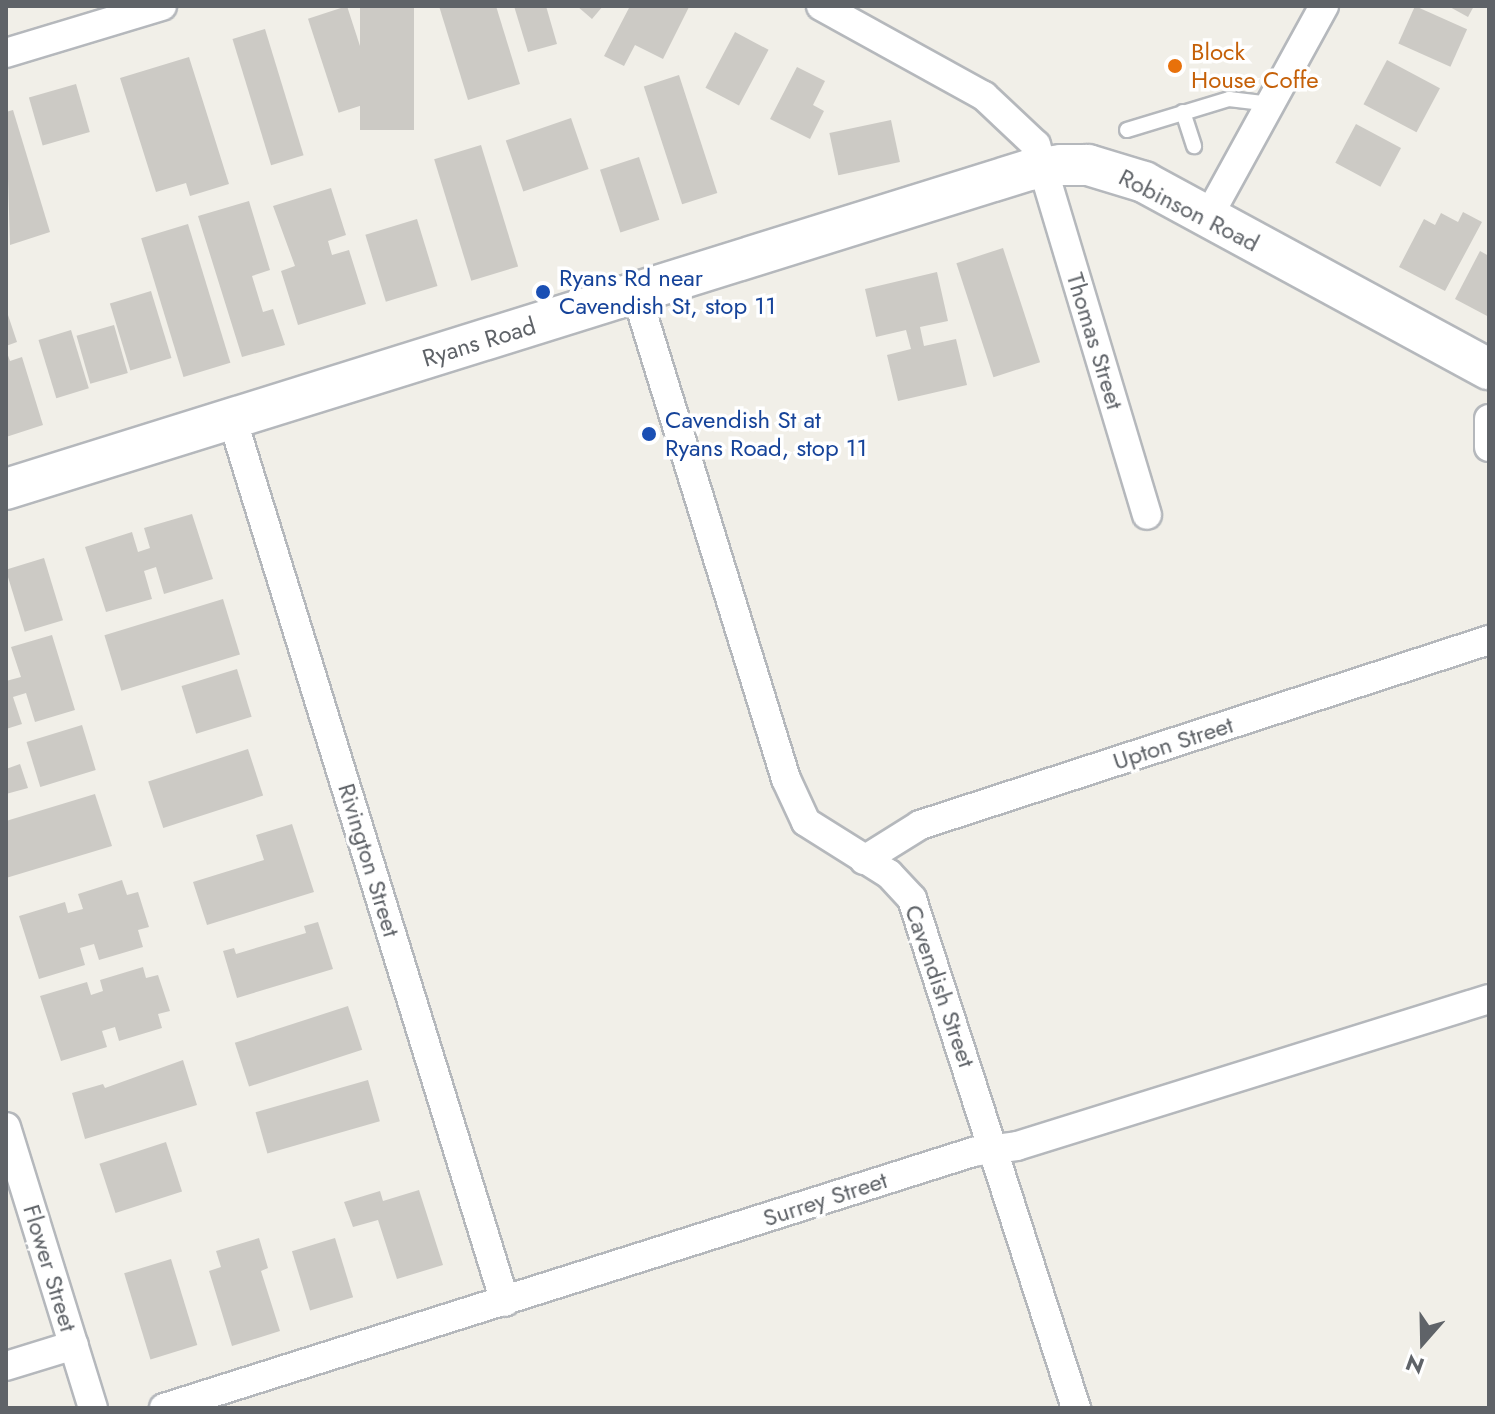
<!DOCTYPE html>
<style>
body{margin:0}
#map{position:relative;width:1495px;height:1414px;overflow:hidden;background:#f1efe8;font-family:Jost,sans-serif}
div>[style]{position:absolute}
.building>*{inset:0;background:#cccac5;transform-origin:0 0}
.roads{filter:drop-shadow(2px 0 #b5b8bc) drop-shadow(-2px 0 #b5b8bc) drop-shadow(0 2px #b5b8bc) drop-shadow(0 -2px #b5b8bc)}
.lane>*{height:14px;margin:-7px;padding:0 7px;transform-origin:7px;border-radius:7px;background:#fff}
.street>*{height:28px;margin:-14px;padding:0 14px;transform-origin:14px;border-radius:14px;background:#fff}
.secondary>*{height:40px;margin:-20px;padding:0 20px;transform-origin:20px;border-radius:20px;background:#fff}
.dots>*{width:22px;height:22px;translate:-50% -50%;box-sizing:border-box;border:4px solid #fff;border-radius:50%}
span{translate:-50% -50%;white-space:nowrap;text-align:center;line-height:1.15;-webkit-text-stroke:7px #fff;paint-order:stroke}
.food-label{font-size:24px;color:#c56008}
.left{translate:0 -50%;text-align:left}
.street-label{font-size:24px;color:#5f6368}
.transit-label{font-size:24px;color:#164399}
.frame{position:absolute;inset:0;border:8px solid #5f6368;pointer-events:none}
.north{position:absolute;left:1383px;top:1302px;width:80px;height:80px;-webkit-text-stroke:6px #fff;paint-order:stroke;rotate:200deg;font-size:22px;font-weight:700;line-height:32px;text-align:center;color:#5f6368}
.north::after{content:'';display:block;margin:auto;width:28px;height:36px;background:#5f6368;clip-path:polygon(50% 0,100% 100%,50% 72%,0 100%)}
</style>
<div id="map">
<div class="building">
<i style="left:347px;top:6px;width:99px;height:41px;rotate:72deg"></i>
<i style="left:360px;top:6px;width:54px;height:124px"></i>
<i style="clip-path:polygon(439px 6px,496px 6px,520px 84px,468px 100px)"></i>
<i style="clip-path:polygon(514px 6px,546px 6px,557px 44px,528px 52px)"></i>
<i style="clip-path:polygon(577px 6px,603px 6px,592px 19px)"></i>
<i style="clip-path:polygon(630px 6px,689px 7px,663px 59px,635px 45px,624px 66px,604px 56px)"></i>
<i style="left:1415px;top:6px;width:57px;height:41px;rotate:24deg"></i>
<i style="clip-path:polygon(1448px 6px,1474px 6px,1468px 17px)"></i>
<i style="left:265px;top:29px;width:132px;height:34px;rotate:73deg"></i>
<i style="left:735px;top:32px;width:38px;height:63px;rotate:28deg"></i>
<i style="clip-path:polygon(189px 57px,229px 184px,190px 196px,186px 183px,156px 192px,120px 78px)"></i>
<i style="left:1387px;top:60px;width:60px;height:50px;rotate:28deg"></i>
<i style="clip-path:polygon(797px 67px,825px 81px,813px 105px,824px 111px,810px 139px,770px 119px)"></i>
<i style="left:679px;top:75px;width:124px;height:37px;rotate:72deg"></i>
<i style="left:76px;top:84px;width:50px;height:49px;rotate:74deg"></i>
<i style="clip-path:polygon(13px 110px,50px 232px,10px 245px,6px 112px)"></i>
<i style="left:571px;top:118px;width:54px;height:69px;rotate:71deg"></i>
<i style="left:891px;top:120px;width:43px;height:63px;rotate:78deg"></i>
<i style="left:1356px;top:124px;width:51px;height:44px;rotate:28deg"></i>
<i style="left:481px;top:145px;width:127px;height:49px;rotate:73deg"></i>
<i style="left:639px;top:157px;width:66px;height:41px;rotate:72deg"></i>
<i style="clip-path:polygon(331px 188px,346px 235px,328px 241px,332px 255px,349px 250px,366px 304px,298px 325px,281px 271px,295px 266px,273px 206px)"></i>
<i style="clip-path:polygon(249px 201px,270px 270px,252px 276px,263px 312px,273px 309px,285px 345px,242px 357px,198px 216px)"></i>
<i style="clip-path:polygon(1463px 212px,1482px 222px,1445px 291px,1399px 267px,1424px 219px,1435px 225px,1441px 213px,1458px 222px)"></i>
<i style="left:417px;top:219px;width:70px;height:54px;rotate:73deg"></i>
<i style="left:188px;top:224px;width:145px;height:49px;rotate:73deg"></i>
<i style="left:1003px;top:248px;width:120px;height:49px;rotate:72deg"></i>
<i style="clip-path:polygon(1480px 251px,1489px 256px,1489px 317px,1455px 299px)"></i>
<i style="clip-path:polygon(937px 272px,948px 321px,920px 327px,924px 346px,956px 339px,967px 385px,898px 401px,887px 355px,911px 349px,906px 330px,876px 337px,865px 289px)"></i>
<i style="left:151px;top:291px;width:70px;height:43px;rotate:73deg"></i>
<i style="clip-path:polygon(6px 309px,17px 342px,6px 346px)"></i>
<i style="left:114px;top:325px;width:50px;height:39px;rotate:74deg"></i>
<i style="left:71px;top:330px;width:61px;height:34px;rotate:73deg"></i>
<i style="clip-path:polygon(6px 350px,10px 361px,22px 357px,43px 425px,6px 437px)"></i>
<i style="clip-path:polygon(192px 514px,213px 579px,164px 594px,156px 567px,144px 571px,152px 599px,106px 612px,85px 547px,132px 532px,138px 552px,150px 548px,144px 528px)"></i>
<i style="left:44px;top:558px;width:65px;height:40px;rotate:73deg"></i>
<i style="left:223px;top:599px;width:58px;height:124px;rotate:73deg"></i>
<i style="clip-path:polygon(52px 635px,75px 710px,35px 722px,26px 693px,13px 697px,22px 724px,6px 729px,6px 681px,21px 677px,11px 647px)"></i>
<i style="left:237px;top:669px;width:50px;height:58px;rotate:73deg"></i>
<i style="left:82px;top:725px;width:47px;height:58px;rotate:73deg"></i>
<i style="left:248px;top:749px;width:49px;height:105px;rotate:72deg"></i>
<i style="clip-path:polygon(20px 764px,28px 788px,6px 794px,6px 769px)"></i>
<i style="clip-path:polygon(95px 794px,112px 846px,6px 878px,6px 821px)"></i>
<i style="clip-path:polygon(292px 824px,314px 892px,207px 925px,193px 882px,264px 860px,256px 835px)"></i>
<i style="clip-path:polygon(122px 880px,127px 895px,138px 892px,149px 927px,138px 930px,143px 947px,99px 960px,94px 944px,80px 948px,85px 965px,39px 979px,19px 916px,65px 902px,68px 913px,83px 909px,78px 894px)"></i>
<i style="clip-path:polygon(318px 922px,333px 969px,237px 998px,223px 951px,234px 948px,236px 954px,306px 933px,304px 926px)"></i>
<i style="clip-path:polygon(143px 967px,146px 978px,158px 975px,170px 1011px,158px 1014px,162px 1028px,119px 1041px,115px 1027px,102px 1031px,107px 1047px,61px 1061px,40px 996px,87px 982px,91px 995px,103px 991px,100px 980px)"></i>
<i style="left:348px;top:1006px;width:46px;height:119px;rotate:72deg"></i>
<i style="clip-path:polygon(183px 1060px,197px 1105px,85px 1139px,72px 1093px,103px 1084px,105px 1088px)"></i>
<i style="left:368px;top:1080px;width:43px;height:117px;rotate:74deg"></i>
<i style="left:166px;top:1142px;width:52px;height:70px;rotate:72deg"></i>
<i style="clip-path:polygon(419px 1190px,443px 1265px,397px 1279px,378px 1220px,353px 1227px,344px 1202px,380px 1191px,383px 1201px)"></i>
<i style="clip-path:polygon(259px 1238px,268px 1268px,261px 1271px,280px 1331px,232px 1346px,209px 1271px,221px 1267px,216px 1251px)"></i>
<i style="left:335px;top:1238px;width:62px;height:45px;rotate:73deg"></i>
<i style="left:171px;top:1259px;width:90px;height:49px;rotate:73deg"></i>
</div>
<div class="roads">
<div class="lane">
<i style="left:1183px;top:112px;width:36px;rotate:72deg"></i>
<i style="left:1127px;top:130px;width:107px;rotate:-16.9deg"></i>
<i style="left:1229px;top:99px;width:42px;rotate:6.8deg"></i>
</div>
<div class="street">
<i style="left:821px;top:6px;width:186px;rotate:28.9deg"></i>
<i style="left:984px;top:96px;width:71px;rotate:43.3deg"></i>
<i style="left:1036px;top:145px;width:386px;rotate:73.3deg"></i>
<i style="left:6px;top:53px;width:163px;rotate:-16.8deg"></i>
<i style="left:1208px;top:217px;width:241px;rotate:-61.2deg"></i>
<i style="left:636px;top:293px;width:509px;rotate:72.85deg"></i>
<i style="left:786px;top:779px;width:47px;rotate:65.1deg"></i>
<i style="left:806px;top:822px;width:98px;rotate:32.1deg"></i>
<i style="left:889px;top:874px;width:34px;rotate:47deg"></i>
<i style="left:912px;top:899px;width:535px;rotate:72.14deg"></i>
<i style="left:232px;top:418px;width:925px;rotate:72.84deg"></i>
<i style="left:1489px;top:419px;width:28px;rotate:90deg"></i>
<i style="left:864px;top:860px;width:66px;rotate:-32deg"></i>
<i style="left:920px;top:825px;width:598px;rotate:-18.01deg"></i>
<i style="left:6px;top:1127px;width:294px;rotate:72.8deg"></i>
<i style="left:6px;top:1366px;width:71px;rotate:-17.2deg"></i>
<i style="left:164px;top:1408px;width:849px;rotate:-17.56deg"></i>
<i style="left:973px;top:1152px;width:44px;rotate:-7.8deg"></i>
<i style="left:1017px;top:1146px;width:494px;rotate:-17.3deg"></i>
</div>
<div class="secondary">
<i style="left:6px;top:489px;width:1072px;rotate:-17.32deg"></i>
<i style="left:1029px;top:170px;width:32px;rotate:-9deg"></i>
<i style="left:1061px;top:165px;width:27px"></i>
<i style="left:1088px;top:165px;width:59px;rotate:16.9deg"></i>
<i style="left:1144px;top:182px;width:392px;rotate:28.5deg"></i>
</div>
</div>
<div class="dots">
<i style="left:1175px;top:66px;background:#e8710a"></i>
<i style="left:543px;top:292px;background:#1a4fb4"></i>
<i style="left:649px;top:434px;background:#1a4fb4"></i>
</div>
<div class="food-label">
<span class="left" style="left:1191px;top:66px">Block<br>House Coffe</span>
</div>
<div class="street-label">
<span style="left:1189px;top:210px;rotate:27deg">Robinson Road</span>
<span style="left:1095px;top:341px;rotate:73deg">Thomas Street</span>
<span style="left:479px;top:342px;rotate:-17deg">Ryans Road</span>
<span style="left:1173px;top:743px;rotate:-18deg">Upton Street</span>
<span style="left:369px;top:860px;rotate:73deg">Rivington Street</span>
<span style="left:940px;top:986px;rotate:71deg">Cavendish Street</span>
<span style="left:825px;top:1199px;rotate:-18deg">Surrey Street</span>
<span style="left:50px;top:1268px;rotate:73deg">Flower Street</span>
</div>
<div class="transit-label">
<span class="left" style="left:559px;top:292px">Ryans Rd near<br>Cavendish St, stop 11</span>
<span class="left" style="left:665px;top:434px">Cavendish St at<br>Ryans Road, stop 11</span>
</div>
<div class="frame"></div>
<div class="north">N</div>
</div>
